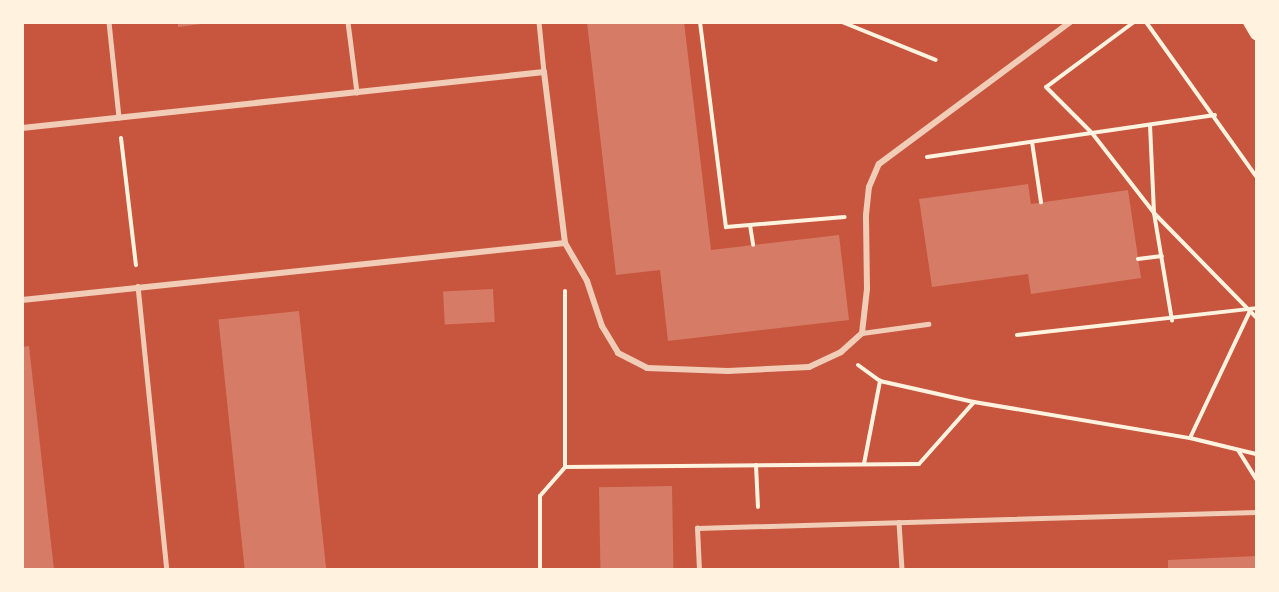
<!DOCTYPE html>
<style>
body{margin:0}
#map{position:relative;width:1279px;height:592px;overflow:hidden;background:#c8553d;font-family:Roboto,sans-serif}
div>[style]{position:absolute}
.building>*{inset:0;background:#d67c66;transform-origin:0 0}
.path>*{height:4px;margin:-2px;padding:0 2px;transform-origin:2px;border-radius:2px;background:#fff3e0}
.service>*{height:4.5px;margin:-2.25px;padding:0 2.25px;transform-origin:2.25px;border-radius:2.25px;background:#f1ccb7}
.minor>*{height:6px;margin:-3px;padding:0 3px;transform-origin:3px;border-radius:3px;background:#f1ccb7}
.secondary>*{height:12px;margin:-6px;padding:0 6px;transform-origin:6px;border-radius:6px;background:#fff3e0}
span{translate:-50% -50%;white-space:nowrap;text-align:center;line-height:1.15;-webkit-text-stroke:4.5px #fff3e0;paint-order:stroke}
.frame{position:absolute;inset:0;border:24px solid #fff3e0;pointer-events:none}
</style>
<div id="map">
<div class="building">
<i style="clip-path:polygon(178px 22px,201px 22px,201px 24px,178px 27px)"></i>
<i style="clip-path:polygon(587px 22px,684px 22px,711px 250px,839px 235px,849px 320px,668px 341px,660px 270px,616px 275px)"></i>
<i style="clip-path:polygon(1028px 184px,1031px 204px,1128px 190px,1141px 278px,1031px 294px,1028px 274px,932px 287px,919px 199px)"></i>
<i style="left:493px;top:289px;width:33px;height:50px;rotate:87deg"></i>
<i style="left:299px;top:311px;width:260px;height:81px;rotate:84deg"></i>
<i style="clip-path:polygon(29px 346px,54px 570px,22px 570px,22px 347px)"></i>
<i style="left:672px;top:486px;width:84px;height:73px;rotate:89deg"></i>
<i style="clip-path:polygon(1256px 556px,1256px 570px,1168px 570px,1168px 560px)"></i>
</div>
<div class="path">
<i style="left:700px;top:22px;width:207px;rotate:82.8deg"></i>
<i style="left:726px;top:227px;width:119px;rotate:-4.8deg"></i>
<i style="left:842px;top:22px;width:101px;rotate:22deg"></i>
<i style="left:1134px;top:22px;width:109px;rotate:143.5deg"></i>
<i style="left:1046px;top:87px;width:65px;rotate:45deg"></i>
<i style="left:1092px;top:133px;width:101px;rotate:52.2deg"></i>
<i style="left:1154px;top:213px;width:146px;rotate:45.6deg"></i>
<i style="left:1146px;top:22px;width:189px;rotate:54.5deg"></i>
<i style="left:1150px;top:125px;width:88px;rotate:87.4deg"></i>
<i style="left:1154px;top:213px;width:109px;rotate:80.5deg"></i>
<i style="left:121px;top:138px;width:128px;rotate:83.3deg"></i>
<i style="left:1032px;top:142px;width:61px;rotate:81.5deg"></i>
<i style="left:927px;top:157px;width:291px;rotate:-8.3deg"></i>
<i style="left:750px;top:225px;width:20px;rotate:81deg"></i>
<i style="left:1138px;top:259px;width:24px;rotate:-7deg"></i>
<i style="left:565px;top:291px;width:176px;rotate:90deg"></i>
<i style="left:1017px;top:335px;width:241px;rotate:-6.4deg"></i>
<i style="left:858px;top:365px;width:27px;rotate:36deg"></i>
<i style="left:880px;top:381px;width:96px;rotate:12.6deg"></i>
<i style="left:974px;top:402px;width:219px;rotate:9.5deg"></i>
<i style="left:1190px;top:438px;width:68px;rotate:13.6deg"></i>
<i style="left:1190px;top:438px;width:143px;rotate:-64.7deg"></i>
<i style="left:1238px;top:450px;width:34px;rotate:58deg"></i>
<i style="left:864px;top:464px;width:85px;rotate:-79.1deg"></i>
<i style="left:756px;top:465px;width:42px;rotate:87.3deg"></i>
<i style="left:540px;top:570px;width:74px;rotate:-90deg"></i>
<i style="left:540px;top:496px;width:38px;rotate:-49deg"></i>
<i style="left:565px;top:467px;width:354px;rotate:-0.5deg"></i>
<i style="left:919px;top:464px;width:83px;rotate:-48.4deg"></i>
</div>
<div class="service">
<i style="left:109px;top:22px;width:96px;rotate:84deg"></i>
<i style="left:348px;top:22px;width:71px;rotate:82.7deg"></i>
<i style="left:539px;top:22px;width:50px;rotate:84.3deg"></i>
<i style="left:138px;top:286px;width:285px;rotate:84.2deg"></i>
<i style="left:862px;top:333px;width:67px;rotate:-7.8deg"></i>
<i style="left:899px;top:522px;width:48px;rotate:86.4deg"></i>
<i style="left:699px;top:570px;width:42px;rotate:-92.7deg"></i>
<i style="left:697px;top:528px;width:559px;rotate:-1.64deg"></i>
</div>
<div class="minor">
<i style="left:22px;top:128px;width:525px;rotate:-6.12deg"></i>
<i style="left:544px;top:72px;width:172px;rotate:83deg"></i>
<i style="left:565px;top:243px;width:44px;rotate:59.9deg"></i>
<i style="left:587px;top:281px;width:47px;rotate:71.6deg"></i>
<i style="left:602px;top:326px;width:31px;rotate:59deg"></i>
<i style="left:618px;top:353px;width:33px;rotate:27deg"></i>
<i style="left:647px;top:368px;width:81px;rotate:2.1deg"></i>
<i style="left:728px;top:371px;width:81px;rotate:-2.8deg"></i>
<i style="left:809px;top:367px;width:35px;rotate:-25deg"></i>
<i style="left:841px;top:352px;width:28px;rotate:-42deg"></i>
<i style="left:862px;top:333px;width:44px;rotate:-83.5deg"></i>
<i style="left:867px;top:289px;width:74px;rotate:-90.8deg"></i>
<i style="left:866px;top:215px;width:28px;rotate:-84deg"></i>
<i style="left:869px;top:187px;width:25px;rotate:-67deg"></i>
<i style="left:879px;top:164px;width:238px;rotate:-36.6deg"></i>
<i style="left:22px;top:300px;width:546px;rotate:-5.99deg"></i>
</div>
<div class="secondary">
<i style="left:1249px;top:22px;width:14px;rotate:60deg"></i>
</div>
<div class="frame"></div>
</div>
